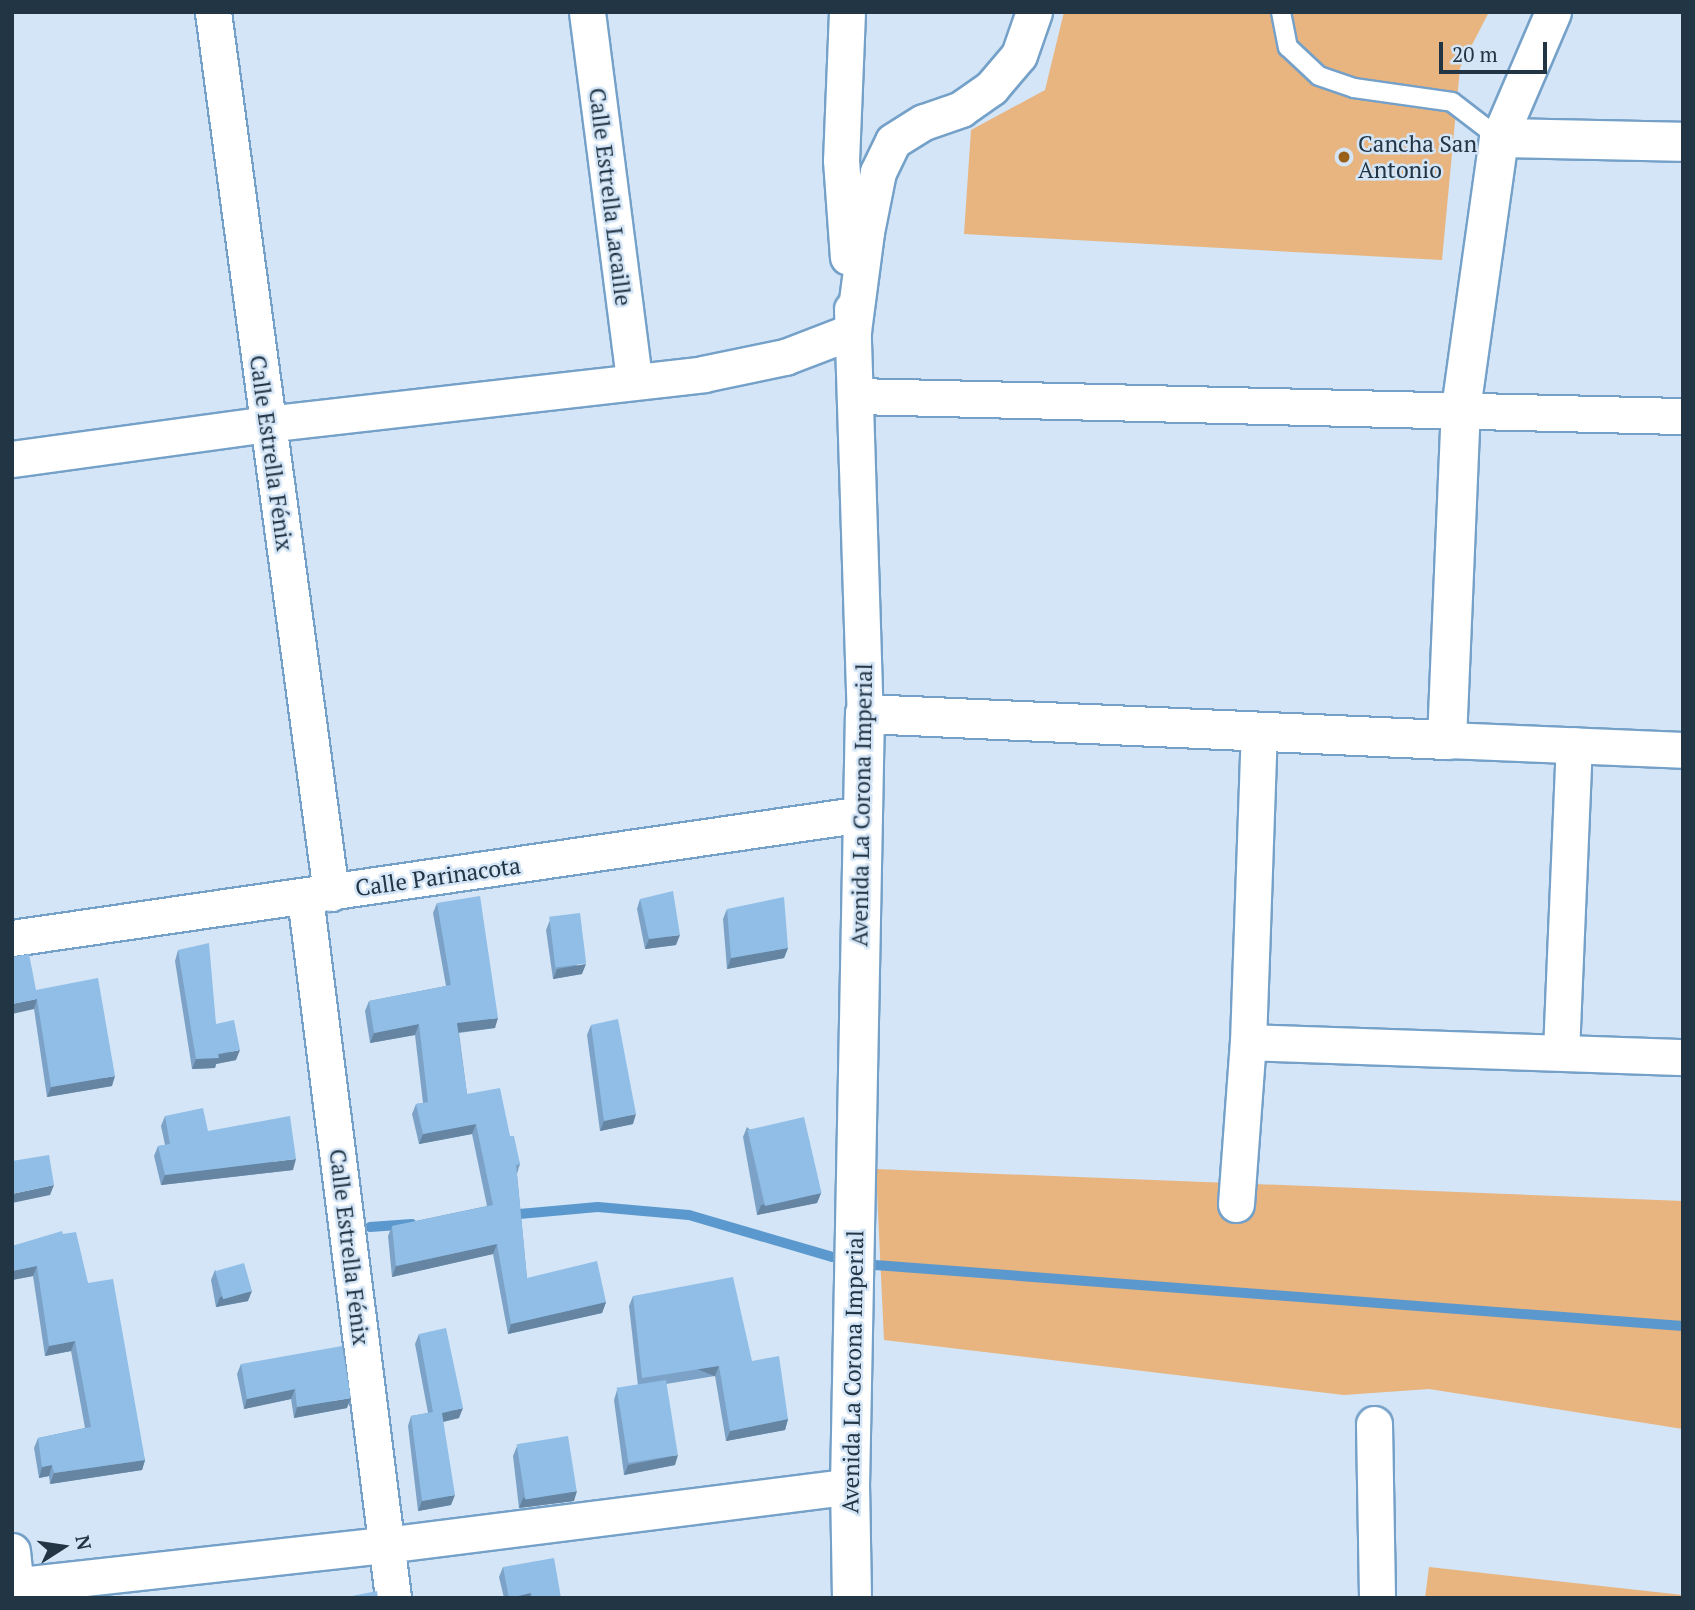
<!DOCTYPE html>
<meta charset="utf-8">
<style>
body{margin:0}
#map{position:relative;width:1695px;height:1610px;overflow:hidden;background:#d3e5f6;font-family:"PT Serif",serif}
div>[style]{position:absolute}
.green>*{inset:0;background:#e8b47f}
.stream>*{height:10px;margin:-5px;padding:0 5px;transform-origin:5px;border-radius:5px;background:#5b98cd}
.roads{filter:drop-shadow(2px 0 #75a1c9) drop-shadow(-2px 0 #75a1c9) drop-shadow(0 2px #75a1c9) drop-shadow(0 -2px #75a1c9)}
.lane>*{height:18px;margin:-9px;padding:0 9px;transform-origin:9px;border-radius:9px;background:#fff}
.street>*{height:35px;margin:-17.5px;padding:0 17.5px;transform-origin:17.5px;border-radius:17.5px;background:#fff}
.secondary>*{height:38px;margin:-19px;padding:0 19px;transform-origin:19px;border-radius:19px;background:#fff}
.wall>*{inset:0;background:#7ca3c7}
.shaded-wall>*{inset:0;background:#6585a2;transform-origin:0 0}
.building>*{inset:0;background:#90bee7;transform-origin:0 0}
.dots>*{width:19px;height:19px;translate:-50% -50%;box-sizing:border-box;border:4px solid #d3e5f6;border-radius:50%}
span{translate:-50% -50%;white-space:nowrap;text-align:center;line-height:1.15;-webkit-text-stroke:5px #d3e5f6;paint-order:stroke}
.poi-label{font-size:23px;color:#223545}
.left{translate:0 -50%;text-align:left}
.street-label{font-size:23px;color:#223545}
.frame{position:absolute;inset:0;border:14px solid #223545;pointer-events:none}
.north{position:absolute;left:28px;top:1512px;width:70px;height:70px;-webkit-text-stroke:5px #d3e5f6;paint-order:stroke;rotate:78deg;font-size:19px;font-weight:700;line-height:28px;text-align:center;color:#223545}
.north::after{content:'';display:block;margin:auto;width:24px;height:32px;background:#223545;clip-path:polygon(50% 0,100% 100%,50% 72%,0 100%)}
.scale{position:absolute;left:1439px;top:42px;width:108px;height:32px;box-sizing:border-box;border:4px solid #223545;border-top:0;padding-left:9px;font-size:21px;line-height:24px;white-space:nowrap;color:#223545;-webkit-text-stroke:5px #d3e5f6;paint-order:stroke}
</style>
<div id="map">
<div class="green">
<i style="clip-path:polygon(1064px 12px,1489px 12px,1460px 68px,1442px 260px,964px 234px,971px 130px,1045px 90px)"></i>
<i style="clip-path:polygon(876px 1169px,1683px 1201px,1683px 1429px,1429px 1389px,1344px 1395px,884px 1340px)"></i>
<i style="clip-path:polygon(1429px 1567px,1683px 1595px,1683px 1598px,1425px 1598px)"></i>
</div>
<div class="stream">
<i style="left:508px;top:1215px;width:90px;rotate:-5.1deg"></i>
<i style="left:598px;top:1207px;width:91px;rotate:5deg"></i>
<i style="left:689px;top:1215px;width:150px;rotate:16.3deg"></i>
<i style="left:370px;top:1227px;width:42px;rotate:-4.1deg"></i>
<i style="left:875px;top:1265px;width:810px;rotate:4.32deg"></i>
</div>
<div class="roads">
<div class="lane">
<i style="left:1281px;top:12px;width:36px;rotate:79deg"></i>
<i style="left:1288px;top:47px;width:42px;rotate:43.1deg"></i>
<i style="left:1319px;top:76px;width:37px;rotate:19deg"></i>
<i style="left:1354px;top:88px;width:99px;rotate:8.1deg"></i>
<i style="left:1452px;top:102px;width:59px;rotate:37.5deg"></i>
</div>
<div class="street">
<i style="left:213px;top:12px;width:889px;rotate:82.37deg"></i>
<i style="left:587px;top:12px;width:372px;rotate:82.7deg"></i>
<i style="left:847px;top:12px;width:148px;rotate:92.3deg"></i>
<i style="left:841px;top:160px;width:97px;rotate:85.9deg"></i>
<i style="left:1499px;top:138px;width:137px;rotate:-66.8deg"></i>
<i style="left:852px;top:309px;width:405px;rotate:88.2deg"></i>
<i style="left:856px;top:396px;width:827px;rotate:1.39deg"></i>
<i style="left:12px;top:459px;width:257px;rotate:-7.8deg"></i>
<i style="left:267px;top:424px;width:439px;rotate:-6.5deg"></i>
<i style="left:703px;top:374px;width:84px;rotate:-11.7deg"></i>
<i style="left:785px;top:357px;width:73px;rotate:-20.9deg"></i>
<i style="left:853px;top:331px;width:100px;rotate:-82.5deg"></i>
<i style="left:866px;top:232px;width:61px;rotate:-78.7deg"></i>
<i style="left:878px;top:172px;width:34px;rotate:-64deg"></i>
<i style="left:893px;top:141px;width:36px;rotate:-32deg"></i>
<i style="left:924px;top:122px;width:39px;rotate:-19deg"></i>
<i style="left:961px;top:109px;width:37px;rotate:-35deg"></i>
<i style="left:991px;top:88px;width:43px;rotate:-49.7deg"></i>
<i style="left:1019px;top:55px;width:46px;rotate:-70.8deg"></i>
<i style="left:1447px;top:740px;width:236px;rotate:2.4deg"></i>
<i style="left:305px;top:897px;width:707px;rotate:82.84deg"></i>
<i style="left:12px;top:938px;width:860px;rotate:-8.29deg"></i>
<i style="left:1248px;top:1042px;width:435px;rotate:2deg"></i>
<i style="left:1561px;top:1052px;width:307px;rotate:-87.6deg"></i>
<i style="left:1236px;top:1204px;width:162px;rotate:-85.8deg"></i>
<i style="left:1248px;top:1042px;width:309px;rotate:-88deg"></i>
<i style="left:1374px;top:1424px;width:174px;rotate:89deg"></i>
<i style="left:12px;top:1551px;width:47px;rotate:83.9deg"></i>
<i style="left:12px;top:1586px;width:376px;rotate:-6.3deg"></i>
<i style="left:386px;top:1545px;width:468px;rotate:-7.2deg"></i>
</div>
<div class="secondary">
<i style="left:852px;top:1598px;width:112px;rotate:-91deg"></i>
<i style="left:850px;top:1486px;width:772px;rotate:-88.89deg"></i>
<i style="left:865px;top:714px;width:583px;rotate:2.56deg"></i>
<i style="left:1447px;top:740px;width:331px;rotate:-87.6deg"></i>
<i style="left:1461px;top:409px;width:274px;rotate:-82deg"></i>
<i style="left:1499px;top:138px;width:184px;rotate:1.2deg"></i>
</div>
</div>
<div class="wall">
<i style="clip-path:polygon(640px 899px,676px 945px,645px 949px,637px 909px)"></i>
<i style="clip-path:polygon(437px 903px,495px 1028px,459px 1033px,467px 1094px,510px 1136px,520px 1164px,517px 1174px,527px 1278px,606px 1302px,602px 1313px,508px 1334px,493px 1254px,392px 1277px,388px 1236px,392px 1226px,487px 1206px,472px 1134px,419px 1144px,412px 1114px,416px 1104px,423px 1103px,415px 1035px,370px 1043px,365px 1011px,369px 1001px,446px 986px,433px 913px)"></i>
<i style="clip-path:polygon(727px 909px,788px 948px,784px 958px,727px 969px,723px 919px)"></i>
<i style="clip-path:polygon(550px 920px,582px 974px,553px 979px,546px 930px)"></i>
<i style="clip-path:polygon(178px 950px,216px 1024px,236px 1060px,216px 1064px,215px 1068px,192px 1069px,175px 961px)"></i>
<i style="clip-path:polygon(36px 990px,112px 1086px,47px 1097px,34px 1009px)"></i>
<i style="clip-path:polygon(591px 1025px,633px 1124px,600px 1131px,587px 1035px)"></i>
<i style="clip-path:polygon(165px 1116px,208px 1131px,293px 1170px,161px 1185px,154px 1156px,158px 1146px,165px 1145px,161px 1126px)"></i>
<i style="clip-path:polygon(747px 1127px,821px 1193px,817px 1203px,757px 1215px,743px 1137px)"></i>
<i style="clip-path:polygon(63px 1234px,88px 1283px,145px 1460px,142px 1470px,50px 1484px,49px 1476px,39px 1478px,34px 1448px,38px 1438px,85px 1428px,71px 1351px,45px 1356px,33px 1276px,12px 1280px,12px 1246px)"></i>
<i style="clip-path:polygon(215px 1270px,248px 1301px,216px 1307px,211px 1280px)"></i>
<i style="clip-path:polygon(633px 1296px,752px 1361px,788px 1419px,785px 1430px,726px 1441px,715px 1376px,666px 1384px,675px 1465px,624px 1475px,614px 1400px,617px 1390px,638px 1386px,629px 1306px)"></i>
<i style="clip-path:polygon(419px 1334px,459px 1418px,443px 1422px,451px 1505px,418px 1511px,408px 1426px,411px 1416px,428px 1413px,415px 1344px)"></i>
<i style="clip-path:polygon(241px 1364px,347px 1408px,294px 1418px,291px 1399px,244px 1409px,237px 1374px)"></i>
<i style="clip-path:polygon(517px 1446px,574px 1501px,519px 1508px,513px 1456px)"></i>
<i style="clip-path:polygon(503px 1567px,561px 1598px,504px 1598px,499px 1577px)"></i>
</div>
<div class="shaded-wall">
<i style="clip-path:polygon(680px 935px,676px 945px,645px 949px,649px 939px)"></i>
<i style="clip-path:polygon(788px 948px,784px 958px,727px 969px,731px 958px)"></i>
<i style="clip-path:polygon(586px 964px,582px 974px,553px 979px,557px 969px)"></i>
<i style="clip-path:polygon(37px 999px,34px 1009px,12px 1014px,12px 1004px)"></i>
<i style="clip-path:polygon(498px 1018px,495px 1028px,453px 1033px,457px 1023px)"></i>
<i style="clip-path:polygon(419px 1024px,415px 1035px,370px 1043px,374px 1033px)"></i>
<i style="clip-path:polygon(240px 1050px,236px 1060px,216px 1064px,215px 1068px,192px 1069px,196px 1059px)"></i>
<i style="clip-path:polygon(115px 1076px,112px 1086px,47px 1097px,51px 1087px)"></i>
<i style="clip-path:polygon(636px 1114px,633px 1124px,600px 1131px,604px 1121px)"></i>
<i style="clip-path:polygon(476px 1124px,472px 1134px,419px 1144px,423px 1134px)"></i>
<i style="clip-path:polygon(296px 1159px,293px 1170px,161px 1185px,165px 1175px)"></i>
<i style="clip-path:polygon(54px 1185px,50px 1195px,12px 1203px,12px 1194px)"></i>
<i style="clip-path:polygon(821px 1193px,817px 1203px,757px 1215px,761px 1205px)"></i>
<i style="clip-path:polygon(497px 1244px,493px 1254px,392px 1277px,396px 1266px)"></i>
<i style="clip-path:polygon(37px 1266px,33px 1276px,12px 1280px,12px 1271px)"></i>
<i style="clip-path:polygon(252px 1291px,248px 1301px,216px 1307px,220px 1297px)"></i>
<i style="clip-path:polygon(606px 1302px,602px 1313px,508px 1334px,511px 1324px)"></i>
<i style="clip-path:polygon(75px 1341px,71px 1351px,45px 1356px,49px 1346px)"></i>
<i style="left:719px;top:1366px;width:11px;height:78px;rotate:112deg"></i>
<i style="clip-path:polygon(295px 1389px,291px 1399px,244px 1409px,247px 1399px)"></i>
<i style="clip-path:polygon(351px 1398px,347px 1408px,294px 1418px,297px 1407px)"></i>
<i style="clip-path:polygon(463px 1408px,459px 1418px,438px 1423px,442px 1413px)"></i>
<i style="clip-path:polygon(788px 1419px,785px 1430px,726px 1441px,730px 1431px)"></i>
<i style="clip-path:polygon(678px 1455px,675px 1465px,624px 1475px,628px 1465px)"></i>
<i style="clip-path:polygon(145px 1460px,142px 1470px,50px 1484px,54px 1473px)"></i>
<i style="clip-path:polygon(52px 1465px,49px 1476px,39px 1478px,42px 1467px)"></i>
<i style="clip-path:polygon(577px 1491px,574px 1501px,519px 1508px,523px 1498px)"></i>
<i style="clip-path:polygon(455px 1495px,451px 1505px,418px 1511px,422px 1501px)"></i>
<i style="clip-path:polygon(531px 1593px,529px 1598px,509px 1598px)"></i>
</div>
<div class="building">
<i style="clip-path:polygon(673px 891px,680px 935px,649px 939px,640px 899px)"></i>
<i style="clip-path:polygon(480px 896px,498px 1018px,457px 1023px,467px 1094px,500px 1088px,510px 1136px,514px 1136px,520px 1164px,516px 1165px,527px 1278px,597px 1261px,606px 1302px,511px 1324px,497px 1244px,396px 1266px,392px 1226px,493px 1205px,476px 1124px,423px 1134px,416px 1104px,428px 1102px,419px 1024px,374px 1033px,369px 1001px,451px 985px,437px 903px)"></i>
<i style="clip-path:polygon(784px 897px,788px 948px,731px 958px,727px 909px)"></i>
<i style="left:580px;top:913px;width:51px;height:31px;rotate:83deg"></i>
<i style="clip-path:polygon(209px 943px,216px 1024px,234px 1020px,240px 1050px,218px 1054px,219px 1058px,196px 1059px,178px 950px)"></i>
<i style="clip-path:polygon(29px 954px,36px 990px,98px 978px,115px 1076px,51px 1087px,37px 999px,12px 1004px,12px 957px)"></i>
<i style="clip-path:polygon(618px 1019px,636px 1114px,604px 1121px,591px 1025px)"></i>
<i style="clip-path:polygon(203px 1108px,208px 1131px,290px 1116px,296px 1159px,165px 1175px,158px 1146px,170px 1144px,165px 1116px)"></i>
<i style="left:804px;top:1117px;width:78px;height:58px;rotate:77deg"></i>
<i style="clip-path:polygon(49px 1155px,54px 1185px,12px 1194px,12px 1161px)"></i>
<i style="clip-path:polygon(62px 1231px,63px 1234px,76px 1232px,88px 1283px,113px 1279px,145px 1460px,54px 1473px,52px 1465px,42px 1467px,38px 1438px,91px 1427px,75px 1341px,49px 1346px,37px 1266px,12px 1271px,12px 1246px)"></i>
<i style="left:244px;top:1263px;width:29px;height:30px;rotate:74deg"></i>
<i style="clip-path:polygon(733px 1277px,752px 1361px,779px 1356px,788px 1419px,730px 1431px,719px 1366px,642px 1378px,633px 1296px)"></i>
<i style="clip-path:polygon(446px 1328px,463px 1408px,442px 1413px,455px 1495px,422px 1501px,411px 1416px,433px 1412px,419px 1334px)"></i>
<i style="clip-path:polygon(342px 1346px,351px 1398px,297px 1407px,295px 1389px,247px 1399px,241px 1364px)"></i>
<i style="left:666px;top:1380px;width:76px;height:50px;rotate:81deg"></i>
<i style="left:568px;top:1436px;width:56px;height:52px;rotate:81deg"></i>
<i style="clip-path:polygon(554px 1558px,561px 1598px,532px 1598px,531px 1593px,509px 1598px,503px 1567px)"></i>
<i style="clip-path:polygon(377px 1591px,378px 1598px,342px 1598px)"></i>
</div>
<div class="dots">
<i style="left:1344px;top:157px;background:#99601c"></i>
</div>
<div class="poi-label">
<span class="left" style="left:1358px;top:157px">Cancha San<br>Antonio</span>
</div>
<div class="street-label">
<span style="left:610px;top:197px;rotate:83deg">Calle Estrella Lacaille</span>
<span style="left:271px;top:453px;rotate:82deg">Calle Estrella Fénix</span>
<span style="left:862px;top:805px;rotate:-89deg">Avenida La Corona Imperial</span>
<span style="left:438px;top:877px;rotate:-8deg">Calle Parinacota</span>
<span style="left:349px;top:1247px;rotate:83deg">Calle Estrella Fénix</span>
<span style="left:853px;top:1372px;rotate:-89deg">Avenida La Corona Imperial</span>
</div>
<div class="frame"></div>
<div class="north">N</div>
<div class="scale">20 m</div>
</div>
